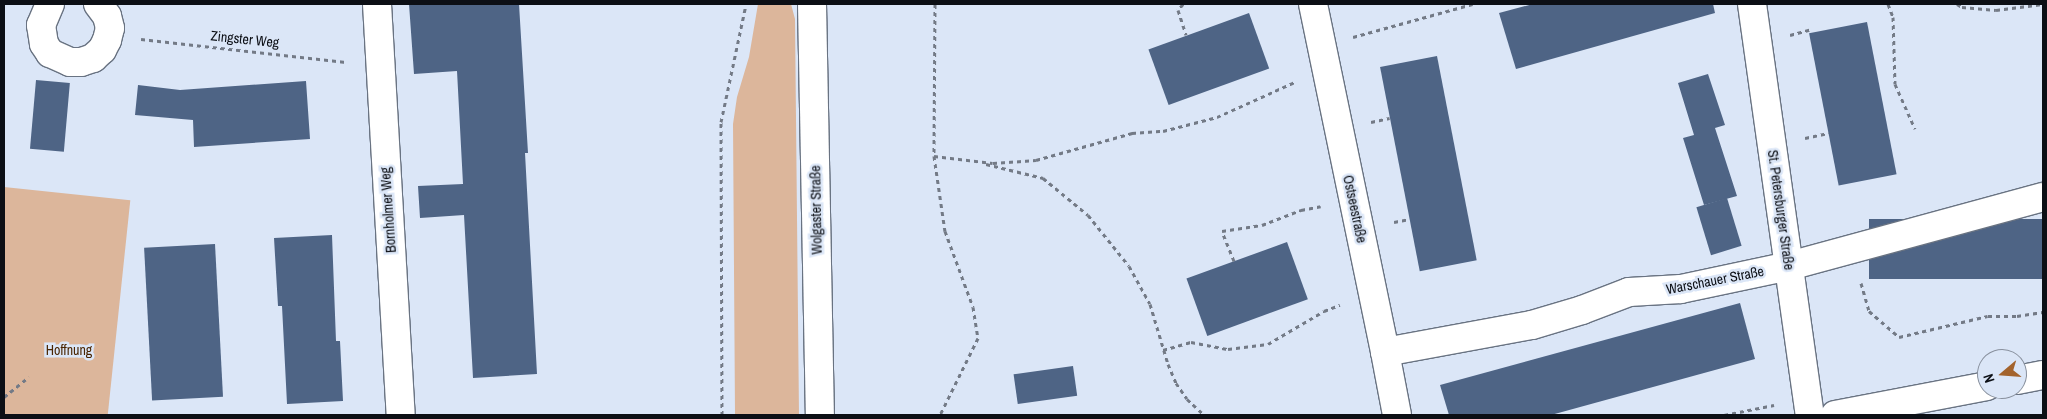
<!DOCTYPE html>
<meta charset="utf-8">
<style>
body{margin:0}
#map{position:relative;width:2047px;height:419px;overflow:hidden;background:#dbe6f7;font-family:"Archivo Narrow",sans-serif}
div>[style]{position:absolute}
.green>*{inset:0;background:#dcb69b;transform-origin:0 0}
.building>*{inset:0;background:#4e6485;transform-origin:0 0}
.path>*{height:3px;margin-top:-1.5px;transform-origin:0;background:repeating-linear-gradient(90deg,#737a86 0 4px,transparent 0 8px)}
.roads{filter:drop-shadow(1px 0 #697382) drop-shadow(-1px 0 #697382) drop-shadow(0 1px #697382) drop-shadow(0 -1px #697382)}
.minor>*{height:28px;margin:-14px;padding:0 14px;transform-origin:14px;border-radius:14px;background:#fff}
.major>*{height:28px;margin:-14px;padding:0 14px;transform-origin:14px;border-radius:14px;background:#fff}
span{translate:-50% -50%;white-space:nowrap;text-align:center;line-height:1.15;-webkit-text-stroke:5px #dbe6f7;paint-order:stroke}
.street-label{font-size:14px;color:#0c0f15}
.park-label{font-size:14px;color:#492401}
.frame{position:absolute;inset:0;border:5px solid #0c0f15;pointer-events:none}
.north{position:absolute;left:1977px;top:349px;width:50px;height:50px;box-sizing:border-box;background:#dbe6f7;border:1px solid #88909d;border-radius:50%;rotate:252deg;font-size:14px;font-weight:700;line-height:20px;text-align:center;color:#0c0f15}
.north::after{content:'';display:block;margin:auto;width:18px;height:22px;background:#a3632c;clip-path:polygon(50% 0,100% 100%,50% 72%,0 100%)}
</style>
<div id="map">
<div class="green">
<i style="clip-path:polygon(758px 4px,791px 4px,795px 19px,799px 415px,735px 415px,733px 124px,737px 97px,749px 57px)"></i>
<i style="left:4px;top:187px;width:127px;height:228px;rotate:6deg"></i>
</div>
<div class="building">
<i style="clip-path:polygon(409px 4px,519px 4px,528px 153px,525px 153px,537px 374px,473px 378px,464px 215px,420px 218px,418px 186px,463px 184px,457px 71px,414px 74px)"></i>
<i style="clip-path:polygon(1533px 4px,1713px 4px,1715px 13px,1516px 69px,1499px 13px)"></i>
<i style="left:1249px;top:13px;width:59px;height:107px;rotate:70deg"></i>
<i style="left:1867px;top:22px;width:155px;height:59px;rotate:79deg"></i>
<i style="left:1437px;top:56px;width:208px;height:58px;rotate:79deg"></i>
<i style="clip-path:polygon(1708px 74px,1725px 125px,1715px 128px,1737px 196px,1704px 205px,1683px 138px,1694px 135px,1678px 83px)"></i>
<i style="left:36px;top:80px;width:34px;height:69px;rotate:5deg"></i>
<i style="clip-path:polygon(306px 81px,310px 139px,194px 147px,193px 120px,135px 115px,138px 85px,180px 90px)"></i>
<i style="left:1727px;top:198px;width:50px;height:32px;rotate:73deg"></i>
<i style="left:2043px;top:219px;width:60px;height:174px;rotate:90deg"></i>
<i style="clip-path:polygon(332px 235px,336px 341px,340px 341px,343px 401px,287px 404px,282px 306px,278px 306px,274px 238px)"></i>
<i style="left:1287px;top:242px;width:61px;height:107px;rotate:70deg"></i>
<i style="left:215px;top:244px;width:153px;height:71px;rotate:87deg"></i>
<i style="clip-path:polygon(1740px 303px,1755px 359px,1551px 415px,1449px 415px,1440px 385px)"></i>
<i style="left:1073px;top:366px;width:30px;height:60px;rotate:82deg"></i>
</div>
<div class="path">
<i style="left:935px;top:4px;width:152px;rotate:90.4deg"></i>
<i style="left:934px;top:156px;width:76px;rotate:81.7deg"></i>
<i style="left:945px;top:231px;width:81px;rotate:69.8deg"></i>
<i style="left:973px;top:307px;width:31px;rotate:81deg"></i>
<i style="left:978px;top:338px;width:86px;rotate:116.3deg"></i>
<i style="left:1183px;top:4px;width:8px;rotate:130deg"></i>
<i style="left:1178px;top:10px;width:26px;rotate:72deg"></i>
<i style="left:1888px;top:4px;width:14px;rotate:69deg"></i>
<i style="left:1893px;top:17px;width:67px;rotate:88.3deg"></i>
<i style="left:1895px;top:84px;width:49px;rotate:66deg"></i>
<i style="left:1957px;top:4px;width:6px;rotate:31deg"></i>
<i style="left:1962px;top:7px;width:34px;rotate:5deg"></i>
<i style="left:1996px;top:10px;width:47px;rotate:-7.3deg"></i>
<i style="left:1790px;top:35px;width:20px;rotate:-15deg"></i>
<i style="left:1353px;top:37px;width:124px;rotate:-15.4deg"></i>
<i style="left:141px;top:39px;width:206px;rotate:6.4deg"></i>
<i style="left:1371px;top:122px;width:19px;rotate:-12deg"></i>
<i style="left:1805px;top:138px;width:24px;rotate:-12deg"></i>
<i style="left:934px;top:156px;width:59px;rotate:6.8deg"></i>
<i style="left:993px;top:163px;width:43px;rotate:-4deg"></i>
<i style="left:1036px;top:160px;width:100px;rotate:-15.7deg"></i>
<i style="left:1132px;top:133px;width:31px;rotate:-4deg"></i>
<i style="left:1163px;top:131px;width:56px;rotate:-14.5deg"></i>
<i style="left:1217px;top:117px;width:85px;rotate:-24.2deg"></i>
<i style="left:986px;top:164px;width:59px;rotate:13.8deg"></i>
<i style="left:1043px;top:178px;width:58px;rotate:39.4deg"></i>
<i style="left:1088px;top:215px;width:65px;rotate:51.2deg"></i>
<i style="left:1129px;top:266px;width:43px;rotate:61.1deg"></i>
<i style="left:1150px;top:304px;width:63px;rotate:73.3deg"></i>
<i style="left:1168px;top:364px;width:21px;rotate:67deg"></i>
<i style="left:1176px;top:383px;width:19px;rotate:55deg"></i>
<i style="left:1187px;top:399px;width:23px;rotate:43deg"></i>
<i style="left:1394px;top:222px;width:16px;rotate:-11deg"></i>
<i style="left:1234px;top:261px;width:32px;rotate:-112deg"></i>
<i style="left:1222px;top:231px;width:40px;rotate:-8.5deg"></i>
<i style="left:1262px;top:225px;width:42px;rotate:-21deg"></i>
<i style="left:1301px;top:210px;width:20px;rotate:-11deg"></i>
<i style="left:1861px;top:283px;width:29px;rotate:74deg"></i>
<i style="left:1869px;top:311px;width:40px;rotate:41deg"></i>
<i style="left:1899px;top:337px;width:91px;rotate:-13.3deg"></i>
<i style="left:1988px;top:316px;width:29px"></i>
<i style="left:2017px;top:316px;width:26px;rotate:-9deg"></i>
<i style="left:1163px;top:350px;width:29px;rotate:-16deg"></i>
<i style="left:1191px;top:342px;width:38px;rotate:11deg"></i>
<i style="left:1228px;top:349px;width:40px;rotate:-7.1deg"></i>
<i style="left:1268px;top:344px;width:65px;rotate:-30.5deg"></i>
<i style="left:1324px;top:311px;width:17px;rotate:-21deg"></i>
<i style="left:4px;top:397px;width:32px;rotate:-39deg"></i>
<i style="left:722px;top:415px;width:293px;rotate:-90.2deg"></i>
<i style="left:721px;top:122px;width:121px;rotate:-78deg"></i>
<i style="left:1724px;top:415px;width:51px;rotate:-11.3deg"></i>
</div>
<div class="roads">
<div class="minor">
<i style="left:50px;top:4px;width:23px;rotate:113deg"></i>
<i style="left:41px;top:25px;width:19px;rotate:81deg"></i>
<i style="left:44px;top:44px;width:11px;rotate:56deg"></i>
<i style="left:50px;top:53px;width:22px;rotate:24deg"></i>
<i style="left:70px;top:62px;width:11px"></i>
<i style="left:81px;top:62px;width:13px;rotate:-18deg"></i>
<i style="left:93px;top:58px;width:12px;rotate:-42deg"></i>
<i style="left:102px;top:50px;width:11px;rotate:-63deg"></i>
<i style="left:107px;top:40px;width:12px;rotate:-76deg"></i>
<i style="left:110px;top:28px;width:12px;rotate:-104deg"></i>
<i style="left:107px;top:16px;width:15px;rotate:-127deg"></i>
<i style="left:377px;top:4px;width:412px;rotate:86.7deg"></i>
<i style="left:1313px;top:4px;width:355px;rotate:78.3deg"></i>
<i style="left:1385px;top:352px;width:64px;rotate:79.2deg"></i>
<i style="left:1752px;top:4px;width:415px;rotate:82deg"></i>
<i style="left:1385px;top:352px;width:149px;rotate:-10.4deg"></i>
<i style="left:1532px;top:325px;width:52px;rotate:-16.7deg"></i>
<i style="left:1582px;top:310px;width:50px;rotate:-21deg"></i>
<i style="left:1629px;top:292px;width:52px;rotate:-3.3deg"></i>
<i style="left:1681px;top:289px;width:110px;rotate:-12deg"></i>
<i style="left:1789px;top:266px;width:263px;rotate:-15.2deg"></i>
<i style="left:2017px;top:380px;width:26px;rotate:-11deg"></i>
<i style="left:1835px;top:415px;width:155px;rotate:-10.8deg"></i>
</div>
<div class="major">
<i style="left:812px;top:4px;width:411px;rotate:88.9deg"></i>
</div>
</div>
<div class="street-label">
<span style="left:245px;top:39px;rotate:6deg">Zingster Weg</span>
<span style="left:1355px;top:209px;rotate:78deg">Ostseestraße</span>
<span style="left:388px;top:210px;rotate:-94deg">Bornholmer Weg</span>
<span style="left:816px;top:210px;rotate:-91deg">Wolgaster Straße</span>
<span style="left:1781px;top:210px;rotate:82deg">St. Petersburger Straße</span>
<span style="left:1715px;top:280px;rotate:-11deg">Warschauer Straße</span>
</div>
<div class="park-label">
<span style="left:69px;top:350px">Hoffnung</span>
</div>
<div class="frame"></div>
<div class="north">N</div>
</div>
